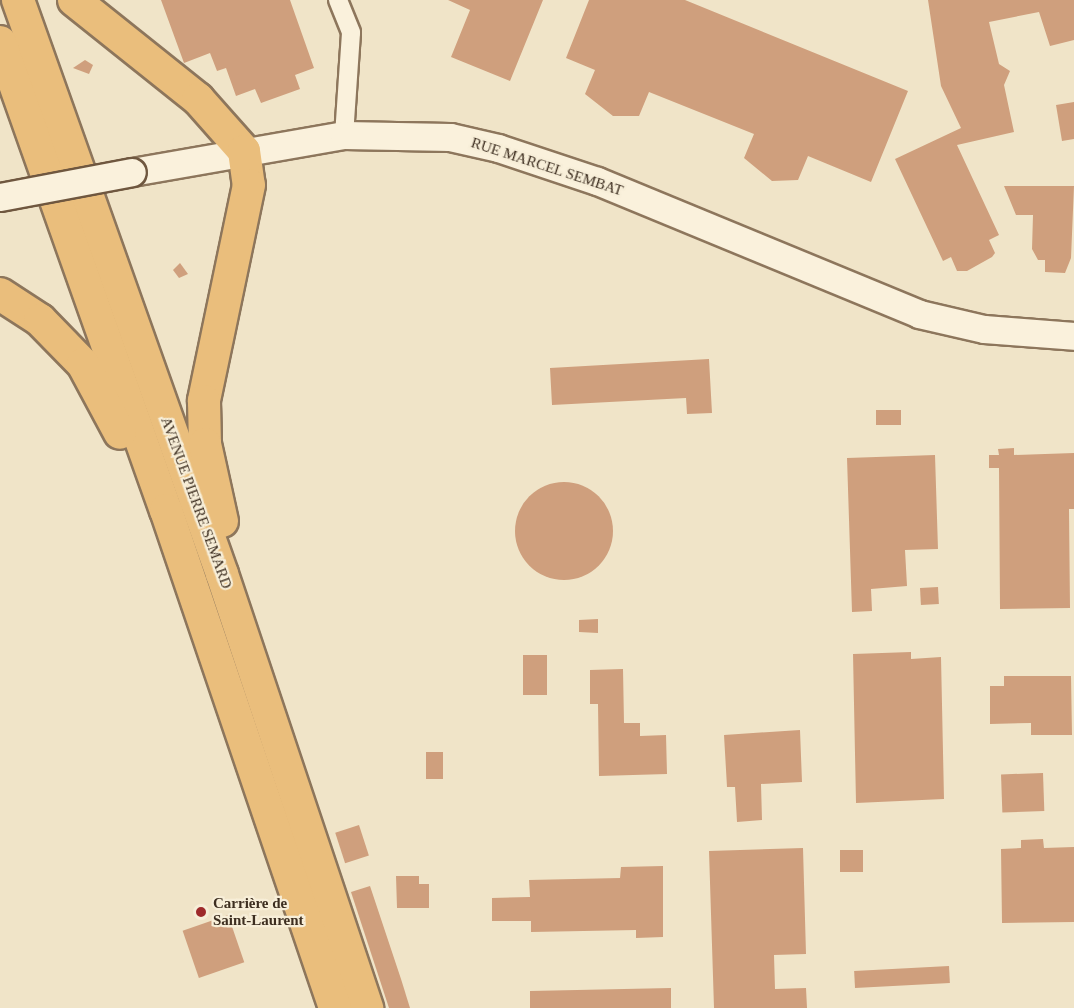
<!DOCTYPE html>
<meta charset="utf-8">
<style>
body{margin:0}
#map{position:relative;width:1074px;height:1008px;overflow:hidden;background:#f0e4c8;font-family:Georgia,serif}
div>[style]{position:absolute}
.building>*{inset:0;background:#cf9f7d;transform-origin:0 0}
.round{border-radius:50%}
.roads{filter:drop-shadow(2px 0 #8d765c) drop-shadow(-2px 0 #8d765c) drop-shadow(0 2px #8d765c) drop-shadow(0 -2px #8d765c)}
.minor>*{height:18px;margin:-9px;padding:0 9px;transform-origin:9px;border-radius:9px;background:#faf1dc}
.secondary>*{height:27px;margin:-13.5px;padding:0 13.5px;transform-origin:13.5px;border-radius:13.5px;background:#faf1dc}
.trunk>*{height:32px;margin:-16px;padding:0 16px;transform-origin:16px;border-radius:16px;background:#eabe7c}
.bridges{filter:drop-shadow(2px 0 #6f573f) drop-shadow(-2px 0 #6f573f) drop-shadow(0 2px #6f573f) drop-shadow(0 -2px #6f573f)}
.secondary-bridge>*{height:27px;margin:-13.5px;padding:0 13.5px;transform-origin:13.5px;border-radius:13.5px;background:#faf1dc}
.dots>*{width:16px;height:16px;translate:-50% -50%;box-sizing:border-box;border:3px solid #f7eed8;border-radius:50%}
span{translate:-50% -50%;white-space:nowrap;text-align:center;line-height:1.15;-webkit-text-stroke:4.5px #f7eed8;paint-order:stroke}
.street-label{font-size:15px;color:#3d2e20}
.poi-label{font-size:15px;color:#3d2e20;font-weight:700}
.left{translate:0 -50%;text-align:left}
</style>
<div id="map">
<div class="building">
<i style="clip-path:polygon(161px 0,290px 0,314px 68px,295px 75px,300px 89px,261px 103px,255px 89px,236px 96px,226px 68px,217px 71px,210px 53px,184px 63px)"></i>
<i style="clip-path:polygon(448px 0,543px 0,510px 81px,451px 57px,470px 10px)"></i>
<i style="clip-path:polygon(589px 0,685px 0,908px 91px,871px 182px,808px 156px,798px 180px,772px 181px,744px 158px,754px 134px,649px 92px,639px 116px,613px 116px,585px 94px,595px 70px,566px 58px)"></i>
<i style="clip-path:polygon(928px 0,1074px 0,1074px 40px,1050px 46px,1039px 12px,989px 22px,999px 64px,1010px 71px,1004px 85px,1014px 132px,957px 145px,999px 235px,989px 240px,995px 253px,992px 257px,967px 271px,957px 271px,951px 257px,943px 261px,895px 159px,961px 128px,941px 86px)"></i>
<i style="clip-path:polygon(85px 60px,93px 65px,89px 74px,73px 68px)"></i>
<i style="clip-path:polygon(1074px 102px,1074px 139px,1062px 141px,1056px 105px)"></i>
<i style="clip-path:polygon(1004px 186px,1074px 186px,1071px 258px,1065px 273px,1045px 272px,1045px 260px,1038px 260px,1032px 249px,1033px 215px,1016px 215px)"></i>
<i style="clip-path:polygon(180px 263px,188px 274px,179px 278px,173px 270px)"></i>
<i style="clip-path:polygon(709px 359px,712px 413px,687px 414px,686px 398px,552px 405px,550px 368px)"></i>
<i style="left:901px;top:410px;width:15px;height:25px;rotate:90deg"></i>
<i style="clip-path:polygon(1014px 448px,1014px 455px,1074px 453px,1074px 509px,1069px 509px,1070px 608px,1000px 609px,999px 468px,989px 468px,989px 455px,999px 455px,998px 449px)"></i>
<i style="clip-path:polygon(935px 455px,938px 549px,905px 550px,907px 586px,871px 589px,872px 611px,852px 612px,847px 458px)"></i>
<i class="round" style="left:515px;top:482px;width:98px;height:98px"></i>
<i style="left:938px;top:587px;width:17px;height:18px;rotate:87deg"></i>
<i style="clip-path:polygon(598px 619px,598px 633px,579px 632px,579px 620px)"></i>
<i style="clip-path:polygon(911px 652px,911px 659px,941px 657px,944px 799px,856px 803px,853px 654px)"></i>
<i style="left:523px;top:655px;width:24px;height:40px"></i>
<i style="clip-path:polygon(623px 669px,624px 723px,640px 723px,640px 736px,666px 735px,667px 774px,599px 776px,598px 704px,590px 704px,590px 670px)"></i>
<i style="clip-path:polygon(1004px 676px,1071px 676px,1072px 735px,1031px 735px,1031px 723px,990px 724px,990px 686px,1004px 686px)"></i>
<i style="clip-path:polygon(800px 730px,802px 782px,761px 784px,762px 820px,737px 822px,735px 787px,727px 787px,724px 735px)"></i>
<i style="left:443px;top:752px;width:27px;height:17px;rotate:90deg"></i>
<i style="left:1043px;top:773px;width:38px;height:42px;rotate:88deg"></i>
<i style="left:359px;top:825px;width:32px;height:25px;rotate:72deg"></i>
<i style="clip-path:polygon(1043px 839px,1044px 848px,1074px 847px,1074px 922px,1002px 923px,1001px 849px,1021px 848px,1021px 840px)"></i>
<i style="clip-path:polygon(803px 848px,806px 954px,774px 955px,775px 989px,806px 988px,807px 1008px,714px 1008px,709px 851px)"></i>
<i style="left:840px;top:850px;width:23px;height:22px"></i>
<i style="clip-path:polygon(663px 866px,663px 937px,636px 938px,636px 930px,531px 932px,531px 921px,492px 921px,492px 898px,530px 897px,529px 880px,620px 878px,621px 867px)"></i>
<i style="clip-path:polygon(396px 876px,419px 876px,419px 884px,429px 884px,429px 908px,397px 908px)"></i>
<i style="clip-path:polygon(370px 886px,401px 979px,410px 1008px,389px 1008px,351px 892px)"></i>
<i style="left:228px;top:915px;width:50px;height:48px;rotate:71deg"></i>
<i style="left:949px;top:966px;width:17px;height:95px;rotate:87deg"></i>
<i style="clip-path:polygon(671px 988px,671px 1008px,530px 1008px,530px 991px)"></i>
</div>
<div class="roads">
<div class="minor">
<i style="left:338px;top:0;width:35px;rotate:68deg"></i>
<i style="left:351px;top:33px;width:102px;rotate:93.9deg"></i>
</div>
<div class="secondary">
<i style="left:132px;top:172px;width:215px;rotate:-9.9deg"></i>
<i style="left:344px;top:135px;width:106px;rotate:1.1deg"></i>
<i style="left:450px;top:137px;width:49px;rotate:12.9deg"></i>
<i style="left:498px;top:148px;width:104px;rotate:18.4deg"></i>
<i style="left:597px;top:181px;width:348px;rotate:22.4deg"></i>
<i style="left:919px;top:314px;width:67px;rotate:13deg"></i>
<i style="left:984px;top:329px;width:90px;rotate:4.4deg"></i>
</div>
<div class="trunk">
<i style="left:18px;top:0;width:609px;rotate:70.43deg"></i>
<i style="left:222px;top:574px;width:458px;rotate:71.5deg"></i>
<i style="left:74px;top:0;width:159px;rotate:38.6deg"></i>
<i style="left:198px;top:99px;width:69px;rotate:48.5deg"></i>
<i style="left:244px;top:151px;width:34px;rotate:82deg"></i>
<i style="left:249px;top:185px;width:221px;rotate:101.8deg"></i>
<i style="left:204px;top:401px;width:43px;rotate:88.7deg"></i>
<i style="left:205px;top:444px;width:79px;rotate:77.6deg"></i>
<i style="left:0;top:42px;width:497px;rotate:70.5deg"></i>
<i style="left:166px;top:510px;width:526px;rotate:71.25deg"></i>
<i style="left:0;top:294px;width:48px;rotate:33deg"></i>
<i style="left:40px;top:320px;width:62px;rotate:45.7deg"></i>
<i style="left:83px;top:364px;width:78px;rotate:61.8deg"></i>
</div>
</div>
<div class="bridges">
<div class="secondary-bridge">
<i style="left:0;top:197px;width:134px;rotate:-10.7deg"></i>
</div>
</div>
<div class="dots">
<i style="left:201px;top:912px;background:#9e2a2b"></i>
</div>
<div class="street-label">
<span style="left:547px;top:167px;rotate:18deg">RUE MARCEL SEMBAT</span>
<span style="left:196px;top:503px;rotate:70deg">AVENUE PIERRE SEMARD</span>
</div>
<div class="poi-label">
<span class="left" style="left:213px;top:912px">Carrière de<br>Saint-Laurent</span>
</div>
</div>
